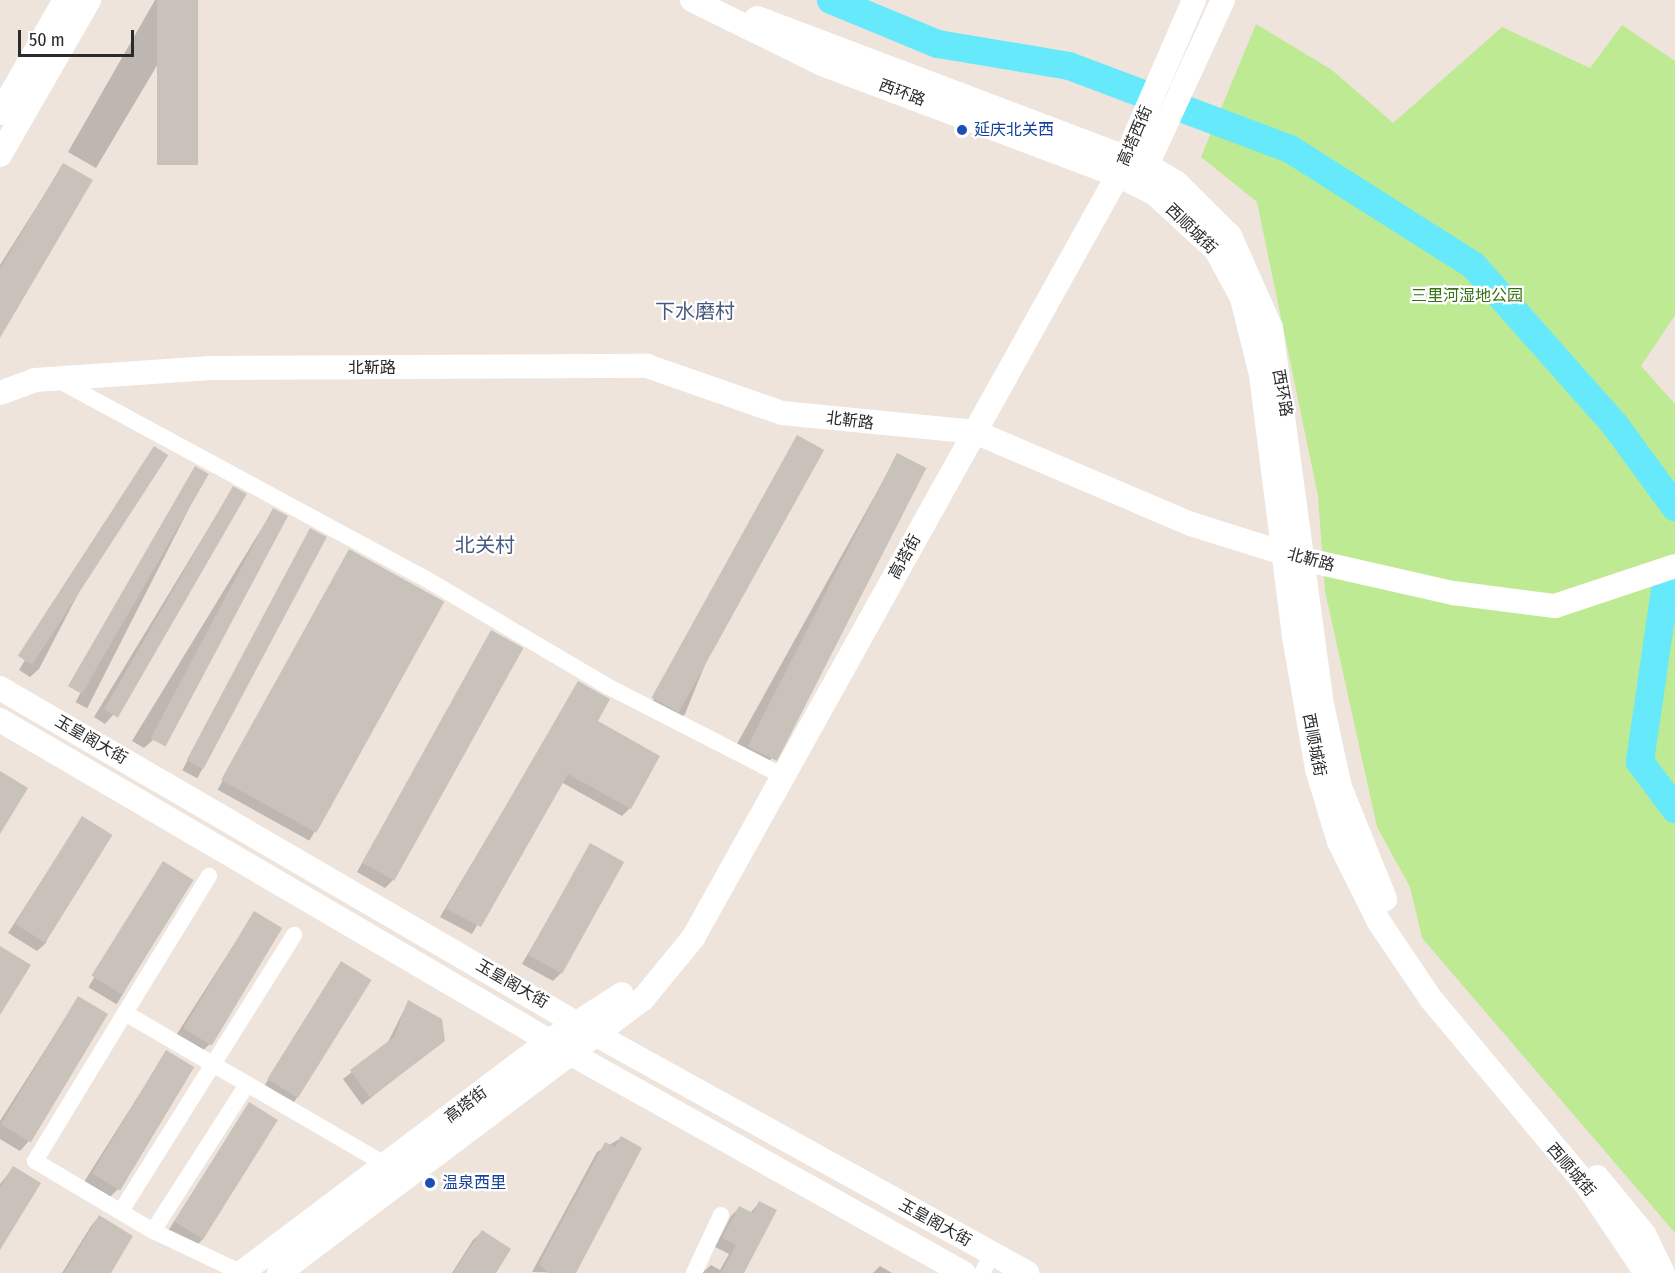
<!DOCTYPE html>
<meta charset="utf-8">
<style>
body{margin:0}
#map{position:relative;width:1675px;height:1273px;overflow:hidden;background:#eee4dc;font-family:"Fira Sans Condensed","Noto Sans SC",sans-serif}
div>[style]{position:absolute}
.green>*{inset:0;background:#beea94}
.shadow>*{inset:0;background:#0003;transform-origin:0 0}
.river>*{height:28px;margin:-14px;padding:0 14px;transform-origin:14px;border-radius:14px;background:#66e9fa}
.building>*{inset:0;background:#c9c2bb;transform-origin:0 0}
.street>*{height:16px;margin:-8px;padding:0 8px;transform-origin:8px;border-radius:8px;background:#fff}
.secondary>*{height:24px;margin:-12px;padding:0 12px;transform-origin:12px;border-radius:12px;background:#fff}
.dots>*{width:16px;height:16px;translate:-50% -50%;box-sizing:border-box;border:3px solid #fff;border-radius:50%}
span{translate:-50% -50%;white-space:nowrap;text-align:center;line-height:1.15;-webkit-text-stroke:4.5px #fff;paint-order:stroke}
.street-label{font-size:16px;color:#2b2b2b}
.transit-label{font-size:16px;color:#164399}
.left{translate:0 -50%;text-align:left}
.park-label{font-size:16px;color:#357013}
.quarter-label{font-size:20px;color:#475a81}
.scale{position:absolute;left:18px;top:30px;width:116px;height:27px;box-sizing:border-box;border:3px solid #2b2b2b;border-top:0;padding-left:8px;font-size:18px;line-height:21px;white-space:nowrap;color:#2b2b2b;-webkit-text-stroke:4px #fff;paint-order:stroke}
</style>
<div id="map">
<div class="green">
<i style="clip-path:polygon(1256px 24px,1332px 70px,1393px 123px,1502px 27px,1590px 68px,1622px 25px,1675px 61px,1675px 315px,1641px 366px,1675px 404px,1675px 1233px,1422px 938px,1410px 887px,1377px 827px,1325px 591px,1318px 496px,1257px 202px,1201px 157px)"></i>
</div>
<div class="shadow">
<i style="clip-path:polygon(155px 0,196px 0,96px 168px,68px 152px)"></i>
<i style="clip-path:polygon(63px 165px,0 333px,0 265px)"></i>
<i style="clip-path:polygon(797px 437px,685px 714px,677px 722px,649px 708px)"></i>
<i style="clip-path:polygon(154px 448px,39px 669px,30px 677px,19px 670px)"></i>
<i style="clip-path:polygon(898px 454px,772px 758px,763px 767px,733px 751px)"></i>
<i style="left:195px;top:468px;width:13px;height:263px;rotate:27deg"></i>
<i style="clip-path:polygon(233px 488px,113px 715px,105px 724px,94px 717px)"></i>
<i style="clip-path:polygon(273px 510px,153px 740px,144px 748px,132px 741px)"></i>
<i style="left:310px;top:530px;width:17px;height:272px;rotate:28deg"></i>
<i style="left:350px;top:551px;width:105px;height:273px;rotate:29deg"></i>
<i style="clip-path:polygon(492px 632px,393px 880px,385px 888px,357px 872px)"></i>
<i style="clip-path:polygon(579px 683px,630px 808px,622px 816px,561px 782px,472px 934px,440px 917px)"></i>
<i style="clip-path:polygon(82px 818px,46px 943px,37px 951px,8px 933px)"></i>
<i style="clip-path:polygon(591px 845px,561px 973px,553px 981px,522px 964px)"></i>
<i style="left:163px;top:863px;width:33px;height:145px;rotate:31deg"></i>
<i style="clip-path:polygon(254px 913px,210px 1044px,201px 1052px,175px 1037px)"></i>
<i style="left:341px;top:963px;width:34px;height:148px;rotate:32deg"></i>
<i style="clip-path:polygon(78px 998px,28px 1142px,20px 1151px,0 1139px,0 1121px)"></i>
<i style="clip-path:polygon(408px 1002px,443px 1040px,362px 1105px,343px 1079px,387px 1044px)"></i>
<i style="clip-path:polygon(166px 1052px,118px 1189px,110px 1197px,84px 1182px)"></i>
<i style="clip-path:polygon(249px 1104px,203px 1239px,195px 1247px,168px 1231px)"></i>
<i style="clip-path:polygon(621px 1138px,574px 1273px,532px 1272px,597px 1152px)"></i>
<i style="clip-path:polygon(13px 1168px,0 1243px,0 1184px)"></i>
<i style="clip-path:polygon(759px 1203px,742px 1273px,702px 1273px,711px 1265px,720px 1270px,729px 1254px,715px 1247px,731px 1216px,739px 1208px,750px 1213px)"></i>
<i style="clip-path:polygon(99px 1217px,109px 1273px,62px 1273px,91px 1226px)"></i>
<i style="clip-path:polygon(482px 1232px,494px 1273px,452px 1273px,473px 1240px)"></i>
<i style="clip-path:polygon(880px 1266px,892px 1273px,873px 1273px)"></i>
</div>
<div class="river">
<i style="left:831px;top:0;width:116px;rotate:22.4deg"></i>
<i style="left:938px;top:44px;width:133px;rotate:9.5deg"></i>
<i style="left:1069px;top:66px;width:236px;rotate:20.6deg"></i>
<i style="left:1290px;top:149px;width:217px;rotate:32.4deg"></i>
<i style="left:1473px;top:265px;width:214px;rotate:48.4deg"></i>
<i style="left:1615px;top:425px;width:102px;rotate:53.8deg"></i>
<i style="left:1666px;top:583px;width:181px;rotate:98.3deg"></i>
<i style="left:1640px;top:762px;width:59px;rotate:53.3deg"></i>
</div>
<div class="building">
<i style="left:157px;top:0;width:41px;height:165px"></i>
<i style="clip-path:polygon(63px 163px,93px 180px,0 338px,0 269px)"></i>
<i style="left:797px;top:435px;width:31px;height:300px;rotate:29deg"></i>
<i style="left:154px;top:446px;width:17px;height:250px;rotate:33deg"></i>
<i style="left:897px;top:453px;width:33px;height:329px;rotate:27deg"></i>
<i style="left:195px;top:466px;width:16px;height:254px;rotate:30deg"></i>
<i style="left:233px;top:486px;width:16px;height:258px;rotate:30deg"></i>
<i style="left:273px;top:508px;width:17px;height:261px;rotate:28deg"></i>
<i style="left:310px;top:528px;width:19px;height:263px;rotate:28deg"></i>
<i style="left:349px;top:549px;width:109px;height:264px;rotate:29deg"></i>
<i style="left:491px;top:630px;width:37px;height:266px;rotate:29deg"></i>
<i style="clip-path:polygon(578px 681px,610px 699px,598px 721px,660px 756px,631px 809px,568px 774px,481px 927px,446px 909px)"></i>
<i style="clip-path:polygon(0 771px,28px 788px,0 834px)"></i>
<i style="left:82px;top:816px;width:36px;height:127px;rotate:32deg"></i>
<i style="left:590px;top:843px;width:39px;height:128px;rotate:29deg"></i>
<i style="left:163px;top:861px;width:36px;height:135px;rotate:32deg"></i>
<i style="left:254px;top:911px;width:33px;height:137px;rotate:31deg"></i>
<i style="clip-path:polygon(0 946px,31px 965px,0 1015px)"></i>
<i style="left:341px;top:961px;width:36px;height:139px;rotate:32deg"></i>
<i style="left:78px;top:996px;width:35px;height:150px;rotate:31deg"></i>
<i style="clip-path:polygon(408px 1000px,442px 1019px,445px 1041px,370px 1098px,350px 1070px,394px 1037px)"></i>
<i style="left:166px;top:1050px;width:33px;height:144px;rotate:31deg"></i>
<i style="left:249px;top:1102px;width:34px;height:141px;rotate:32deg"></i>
<i style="clip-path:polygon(621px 1136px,642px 1148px,576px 1273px,548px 1273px,539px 1264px,554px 1236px,605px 1142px,615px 1147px)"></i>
<i style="clip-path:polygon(13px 1166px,41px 1183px,0 1250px,0 1187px)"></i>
<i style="clip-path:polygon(759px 1201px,777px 1210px,744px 1273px,721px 1273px,736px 1245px,722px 1238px,739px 1206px,753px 1213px)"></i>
<i style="clip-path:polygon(99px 1215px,133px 1236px,111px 1273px,64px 1273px)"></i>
<i style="clip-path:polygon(482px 1230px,511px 1249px,496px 1273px,453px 1273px)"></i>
</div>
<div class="street">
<i style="left:56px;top:379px;width:415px;rotate:28.4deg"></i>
<i style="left:421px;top:576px;width:218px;rotate:30.6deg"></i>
<i style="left:609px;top:687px;width:195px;rotate:27.1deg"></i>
<i style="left:125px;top:1013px;width:161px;rotate:-58.5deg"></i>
<i style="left:121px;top:1211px;width:326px;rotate:-57.9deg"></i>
<i style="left:153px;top:1231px;width:172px;rotate:-57.3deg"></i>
<i style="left:242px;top:1273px;width:98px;rotate:-154.7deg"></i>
<i style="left:153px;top:1231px;width:137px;rotate:-149.3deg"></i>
<i style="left:35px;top:1161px;width:173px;rotate:-58.7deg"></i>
<i style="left:125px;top:1013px;width:310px;rotate:30.2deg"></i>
<i style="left:694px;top:1273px;width:64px;rotate:-65deg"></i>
<i style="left:982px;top:1273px;width:21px;rotate:-62deg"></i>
</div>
<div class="secondary">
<i style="left:692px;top:0;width:145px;rotate:26.2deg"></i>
<i style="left:822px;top:64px;width:316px;rotate:20.6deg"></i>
<i style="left:1118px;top:175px;width:42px;rotate:27.2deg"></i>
<i style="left:1155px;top:194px;width:83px;rotate:42.6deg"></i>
<i style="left:1216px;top:250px;width:55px;rotate:61.6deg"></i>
<i style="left:1242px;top:298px;width:79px;rotate:76.1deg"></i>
<i style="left:1261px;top:375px;width:264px;rotate:82.8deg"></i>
<i style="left:1294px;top:637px;width:134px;rotate:80.1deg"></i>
<i style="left:1317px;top:769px;width:76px;rotate:73.2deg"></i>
<i style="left:1339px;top:842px;width:89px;rotate:63.4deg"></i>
<i style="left:1379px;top:922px;width:93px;rotate:56deg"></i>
<i style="left:1431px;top:999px;width:245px;rotate:50.1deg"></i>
<i style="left:1588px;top:1187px;width:104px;rotate:56deg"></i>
<i style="left:757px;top:18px;width:417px;rotate:20.7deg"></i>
<i style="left:1147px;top:165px;width:35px;rotate:31deg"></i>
<i style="left:1177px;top:183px;width:75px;rotate:45deg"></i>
<i style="left:1230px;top:236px;width:101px;rotate:66deg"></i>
<i style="left:1271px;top:328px;width:375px;rotate:82.3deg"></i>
<i style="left:1321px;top:700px;width:89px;rotate:77.7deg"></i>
<i style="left:1340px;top:787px;width:121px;rotate:68.1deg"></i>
<i style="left:0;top:113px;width:130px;rotate:-60.1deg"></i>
<i style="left:0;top:155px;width:179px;rotate:-60.1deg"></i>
<i style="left:1132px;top:171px;width:16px;rotate:-22deg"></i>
<i style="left:1147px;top:165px;width:182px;rotate:-65.3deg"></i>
<i style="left:0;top:393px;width:37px;rotate:-20deg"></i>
<i style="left:35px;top:380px;width:176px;rotate:-3.9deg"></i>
<i style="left:211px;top:368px;width:436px;rotate:-0.3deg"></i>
<i style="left:647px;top:366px;width:143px;rotate:19.2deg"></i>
<i style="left:782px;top:413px;width:194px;rotate:5.6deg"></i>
<i style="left:975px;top:432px;width:235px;rotate:23.1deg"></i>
<i style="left:1191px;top:524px;width:117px;rotate:17.4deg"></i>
<i style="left:1303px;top:559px;width:154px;rotate:12.8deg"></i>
<i style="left:1453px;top:593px;width:103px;rotate:7.3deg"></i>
<i style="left:1555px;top:606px;width:126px;rotate:-18.4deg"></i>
<i style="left:0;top:688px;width:686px;rotate:30.19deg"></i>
<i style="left:593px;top:1033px;width:496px;rotate:28.9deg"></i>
<i style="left:0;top:720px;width:658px;rotate:30.31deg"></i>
<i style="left:568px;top:1052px;width:453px;rotate:29.2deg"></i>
<i style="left:1597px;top:1177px;width:74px;rotate:50.5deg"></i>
<i style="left:1644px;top:1234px;width:43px;rotate:64deg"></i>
<i style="left:241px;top:1273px;width:389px;rotate:-37deg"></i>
<i style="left:552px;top:1039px;width:83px;rotate:-32.7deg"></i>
<i style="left:279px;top:1273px;width:456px;rotate:-37deg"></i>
<i style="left:643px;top:999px;width:79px;rotate:-50.7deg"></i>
<i style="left:693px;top:938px;width:873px;rotate:-60.88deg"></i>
<i style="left:1118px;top:175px;width:191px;rotate:-66.5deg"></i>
</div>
<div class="dots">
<i style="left:962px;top:130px;background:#1a4fb4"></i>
<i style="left:430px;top:1183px;background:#1a4fb4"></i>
</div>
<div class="street-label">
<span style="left:902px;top:93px;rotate:20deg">西环路</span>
<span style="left:1135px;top:136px;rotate:-67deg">高塔西街</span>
<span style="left:1191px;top:229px;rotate:44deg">西顺城街</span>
<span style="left:372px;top:368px">北靳路</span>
<span style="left:1282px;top:393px;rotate:80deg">西环路</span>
<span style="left:850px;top:421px;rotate:7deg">北靳路</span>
<span style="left:905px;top:557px;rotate:-61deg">高塔街</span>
<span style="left:1311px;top:560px;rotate:15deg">北靳路</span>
<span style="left:91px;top:740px;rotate:30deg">玉皇阁大街</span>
<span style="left:1314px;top:745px;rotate:79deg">西顺城街</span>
<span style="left:512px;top:984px;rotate:30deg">玉皇阁大街</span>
<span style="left:466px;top:1105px;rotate:-37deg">高塔街</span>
<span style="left:1571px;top:1170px;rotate:49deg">西顺城街</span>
<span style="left:935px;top:1223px;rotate:29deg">玉皇阁大街</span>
</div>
<div class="transit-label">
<span class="left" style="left:974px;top:130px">延庆北关西</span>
<span class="left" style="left:442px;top:1183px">温泉西里</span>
</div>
<div class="park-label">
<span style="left:1467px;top:296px">三里河湿地公园</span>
</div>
<div class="quarter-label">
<span style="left:695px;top:311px">下水磨村</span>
<span style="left:485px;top:545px">北关村</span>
</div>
<div class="scale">50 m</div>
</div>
